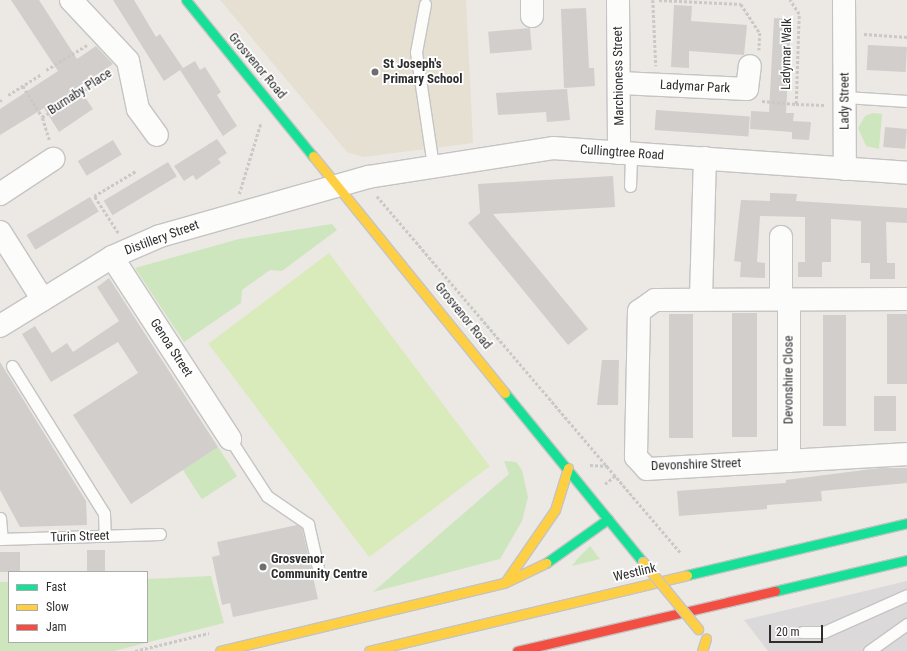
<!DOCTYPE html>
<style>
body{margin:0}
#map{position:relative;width:907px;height:651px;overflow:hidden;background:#ece8e4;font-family:"Roboto Condensed",sans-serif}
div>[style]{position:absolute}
.industrial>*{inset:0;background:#dcd9db}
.education>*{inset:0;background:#e6e0d3}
.green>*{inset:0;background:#cee6be;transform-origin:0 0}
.pitch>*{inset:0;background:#d9eabb;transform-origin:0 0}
.building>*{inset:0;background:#d1cecb;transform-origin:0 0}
.path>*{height:2.5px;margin-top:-1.25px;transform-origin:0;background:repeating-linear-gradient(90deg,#c9c9c8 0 3px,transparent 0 5px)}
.roads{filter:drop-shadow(1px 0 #c5c4c5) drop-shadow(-1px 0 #c5c4c5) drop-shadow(0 1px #c5c4c5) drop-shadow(0 -1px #c5c4c5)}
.lane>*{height:11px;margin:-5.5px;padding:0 5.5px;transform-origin:5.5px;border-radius:5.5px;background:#fcfcfb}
.street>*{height:22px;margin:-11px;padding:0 11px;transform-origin:11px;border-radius:11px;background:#fcfcfb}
.fast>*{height:9px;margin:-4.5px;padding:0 4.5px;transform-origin:4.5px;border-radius:4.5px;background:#16e098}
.slow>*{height:9px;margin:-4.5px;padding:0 4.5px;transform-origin:4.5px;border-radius:4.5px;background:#ffcf43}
.jam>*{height:9px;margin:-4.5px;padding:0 4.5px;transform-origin:4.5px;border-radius:4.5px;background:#f24e42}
.bridges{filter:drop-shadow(1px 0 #c5c4c5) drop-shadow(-1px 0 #c5c4c5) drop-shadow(0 1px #c5c4c5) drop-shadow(0 -1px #c5c4c5)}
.slow-bridge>*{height:9px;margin:-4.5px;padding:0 4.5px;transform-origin:4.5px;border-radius:4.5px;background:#ffcf43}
.dots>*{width:11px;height:11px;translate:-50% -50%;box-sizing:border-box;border:2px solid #fff;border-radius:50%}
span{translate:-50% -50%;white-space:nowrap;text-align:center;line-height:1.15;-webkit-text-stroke:3.5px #fff;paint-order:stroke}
.street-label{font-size:13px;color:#2e2e2e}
.poi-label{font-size:13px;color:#2e2e2e;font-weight:700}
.left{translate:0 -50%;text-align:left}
.legend{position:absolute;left:8px;top:571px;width:140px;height:72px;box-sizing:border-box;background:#fff;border:1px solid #ababab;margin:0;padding:5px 7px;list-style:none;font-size:12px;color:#2e2e2e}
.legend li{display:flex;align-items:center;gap:8px;height:20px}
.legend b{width:20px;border:1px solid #ababab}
.scale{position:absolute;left:769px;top:625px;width:54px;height:18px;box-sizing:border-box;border:2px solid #2e2e2e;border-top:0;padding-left:5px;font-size:12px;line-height:14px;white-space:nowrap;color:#2e2e2e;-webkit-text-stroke:3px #fff;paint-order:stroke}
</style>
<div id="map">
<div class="industrial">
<i style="clip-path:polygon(907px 581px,907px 651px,768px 651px,744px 620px)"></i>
</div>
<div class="education">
<i style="clip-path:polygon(220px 0,466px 0,473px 143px,363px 157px,347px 152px)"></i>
</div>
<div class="green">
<i style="clip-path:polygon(873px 113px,882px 114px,879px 149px,866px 146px,858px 128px,865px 116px)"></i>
<i style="clip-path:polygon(332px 224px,337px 230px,282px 271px,270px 270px,242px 290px,241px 303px,184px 342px,135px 268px,239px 239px)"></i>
<i style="left:218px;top:447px;width:35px;height:42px;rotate:57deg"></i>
<i style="clip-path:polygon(504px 461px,516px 462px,522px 470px,528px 497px,522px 521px,500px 559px,373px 592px,509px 474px)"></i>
<i style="clip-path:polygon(590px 546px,600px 559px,572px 566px,578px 558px)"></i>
<i style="clip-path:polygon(211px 576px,224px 623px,114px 651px,0 651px,0 582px,9px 582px,9px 642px,147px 642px,147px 579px)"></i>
</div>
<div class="pitch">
<i style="left:329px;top:253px;width:267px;height:151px;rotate:53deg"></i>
</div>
<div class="building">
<i style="clip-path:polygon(11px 0,39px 0,77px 59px,96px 46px,113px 64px,78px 87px,93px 109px,59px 132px,44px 108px,0 135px,0 109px,58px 71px)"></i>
<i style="clip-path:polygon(113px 0,134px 0,156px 37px,160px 34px,183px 68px,164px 81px)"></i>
<i style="clip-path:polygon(674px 5px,692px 6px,691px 21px,747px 25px,744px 55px,689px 51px,689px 68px,671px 67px)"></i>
<i style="clip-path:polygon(586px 8px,589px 68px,594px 68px,595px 86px,564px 88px,561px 9px)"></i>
<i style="clip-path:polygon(774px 18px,791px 19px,786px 113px,794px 113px,793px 121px,811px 122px,809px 140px,792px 139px,792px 132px,750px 129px,751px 111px,769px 112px)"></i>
<i style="left:530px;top:28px;width:22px;height:42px;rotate:85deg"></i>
<i style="left:868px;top:45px;width:39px;height:25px;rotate:3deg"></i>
<i style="clip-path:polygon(195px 61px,200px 70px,205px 67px,221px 92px,217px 95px,237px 126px,223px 136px,180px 70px)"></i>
<i style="clip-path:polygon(567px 89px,570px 120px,547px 122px,546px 112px,498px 115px,496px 93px)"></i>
<i style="left:656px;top:110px;width:94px;height:20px;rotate:4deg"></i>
<i style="left:885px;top:127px;width:22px;height:20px;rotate:5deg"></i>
<i style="clip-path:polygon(217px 139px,227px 153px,218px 159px,221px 163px,196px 180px,193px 175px,184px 181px,174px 166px)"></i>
<i style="left:113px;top:140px;width:17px;height:41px;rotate:59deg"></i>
<i style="left:168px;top:162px;width:17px;height:75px;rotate:59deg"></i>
<i style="clip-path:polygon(613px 176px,615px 207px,493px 214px,588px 329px,568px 345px,468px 223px,480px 213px,478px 184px)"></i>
<i style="clip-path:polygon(770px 193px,797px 194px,796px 201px,907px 208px,907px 223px,886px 222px,887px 263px,895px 263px,895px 279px,870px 279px,870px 263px,861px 263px,861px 221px,831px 219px,831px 262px,822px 262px,822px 277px,798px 277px,798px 262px,805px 262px,805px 217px,760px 216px,757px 262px,765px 263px,765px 278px,740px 277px,741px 262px,734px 261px,741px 200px,770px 201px)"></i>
<i style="left:90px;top:197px;width:17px;height:74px;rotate:59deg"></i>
<i style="clip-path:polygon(109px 278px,218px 447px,131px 504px,73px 415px,138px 373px,118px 342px,51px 382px,22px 334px,35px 326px,52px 353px,67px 343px,73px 352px,119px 321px,97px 287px)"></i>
<i style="left:732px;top:313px;width:25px;height:124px"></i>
<i style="left:669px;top:314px;width:24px;height:124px"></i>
<i style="left:887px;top:314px;width:20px;height:70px"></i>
<i style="left:823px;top:315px;width:23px;height:111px"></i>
<i style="clip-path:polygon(602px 360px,619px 360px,618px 405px,597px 405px)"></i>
<i style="clip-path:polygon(0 362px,86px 501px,87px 525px,20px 527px,0 490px)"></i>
<i style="left:874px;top:396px;width:22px;height:35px"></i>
<i style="clip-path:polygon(880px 468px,907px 468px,907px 483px,821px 491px,822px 501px,767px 505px,767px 509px,679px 516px,677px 491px,786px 483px,786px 480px)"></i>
<i style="clip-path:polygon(297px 525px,302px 528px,318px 599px,233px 617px,230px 603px,222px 605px,212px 557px,220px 555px,217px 542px)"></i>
<i style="left:87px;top:550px;width:18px;height:22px"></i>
<i style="left:0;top:552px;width:20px;height:20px"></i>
</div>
<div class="path">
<i style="left:653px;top:0;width:66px;rotate:87.4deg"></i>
<i style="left:659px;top:0;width:82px;rotate:2.8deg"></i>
<i style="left:741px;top:4px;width:35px;rotate:57deg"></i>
<i style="left:760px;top:33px;width:17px;rotate:93deg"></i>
<i style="left:864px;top:34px;width:43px;rotate:4deg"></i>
<i style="left:46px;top:70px;width:48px;rotate:-31.4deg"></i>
<i style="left:23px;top:86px;width:36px;rotate:58deg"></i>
<i style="left:8px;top:95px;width:39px;rotate:-32deg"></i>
<i style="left:0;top:101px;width:2px;rotate:-27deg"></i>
<i style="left:762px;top:101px;width:34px;rotate:5deg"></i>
<i style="left:796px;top:104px;width:90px;rotate:-88.1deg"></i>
<i style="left:799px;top:14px;width:17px;rotate:-123deg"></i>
<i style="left:796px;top:104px;width:29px;rotate:2deg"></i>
<i style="left:49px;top:140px;width:24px;rotate:-107deg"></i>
<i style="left:42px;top:117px;width:82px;rotate:-32.5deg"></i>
<i style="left:239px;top:194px;width:75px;rotate:-73deg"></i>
<i style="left:377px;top:196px;width:469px;rotate:49.6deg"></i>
<i style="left:118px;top:233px;width:44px;rotate:-123deg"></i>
<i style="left:94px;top:196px;width:49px;rotate:-30.8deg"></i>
<i style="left:590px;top:465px;width:18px;rotate:3deg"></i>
<i style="left:605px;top:484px;width:14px;rotate:-39deg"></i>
<i style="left:135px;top:651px;width:76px;rotate:-13.7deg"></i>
</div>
<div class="roads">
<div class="lane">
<i style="left:425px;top:4px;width:49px;rotate:100.6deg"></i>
<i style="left:416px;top:52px;width:115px;rotate:81.5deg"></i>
<i style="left:845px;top:97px;width:62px;rotate:3.7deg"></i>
<i style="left:630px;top:186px;width:33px;rotate:-88deg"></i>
<i style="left:12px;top:366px;width:173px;rotate:58deg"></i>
<i style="left:104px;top:513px;width:23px;rotate:88deg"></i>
<i style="left:230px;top:439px;width:68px;rotate:57deg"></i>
<i style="left:267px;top:496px;width:50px;rotate:34.3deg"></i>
<i style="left:308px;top:524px;width:45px;rotate:77.2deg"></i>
<i style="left:0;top:518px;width:21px;rotate:85deg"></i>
<i style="left:0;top:539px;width:160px;rotate:-1.8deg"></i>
<i style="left:802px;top:632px;width:22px"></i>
<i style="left:824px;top:632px;width:91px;rotate:-24deg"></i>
<i style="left:869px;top:651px;width:47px;rotate:-35.4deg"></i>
</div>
<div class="street">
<i style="left:71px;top:0;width:83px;rotate:46.9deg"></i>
<i style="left:128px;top:61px;width:49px;rotate:78.2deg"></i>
<i style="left:138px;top:109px;width:32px;rotate:54deg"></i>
<i style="left:618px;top:0;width:153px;rotate:89.6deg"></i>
<i style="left:844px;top:0;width:169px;rotate:89.7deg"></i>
<i style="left:532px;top:16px;width:16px;rotate:-90deg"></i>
<i style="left:620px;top:83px;width:127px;rotate:2.7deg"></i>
<i style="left:747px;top:89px;width:23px;rotate:-83deg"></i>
<i style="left:0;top:194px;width:64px;rotate:-33.4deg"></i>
<i style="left:0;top:232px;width:80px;rotate:57.7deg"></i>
<i style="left:112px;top:257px;width:217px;rotate:57deg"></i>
<i style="left:701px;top:299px;width:141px;rotate:-88.4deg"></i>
<i style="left:781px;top:299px;width:62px;rotate:-90deg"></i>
<i style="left:907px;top:299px;width:252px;rotate:179.8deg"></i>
<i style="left:655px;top:300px;width:19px;rotate:145deg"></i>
<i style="left:639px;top:311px;width:146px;rotate:91.2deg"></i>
<i style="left:636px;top:457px;width:16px;rotate:47deg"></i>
<i style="left:647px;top:469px;width:260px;rotate:-3.3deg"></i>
<i style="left:0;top:326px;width:132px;rotate:-31.6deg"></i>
<i style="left:112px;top:257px;width:52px;rotate:-23.6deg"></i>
<i style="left:160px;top:236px;width:216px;rotate:-15.8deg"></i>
<i style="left:368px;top:177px;width:187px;rotate:-8.9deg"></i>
<i style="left:553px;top:148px;width:355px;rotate:4deg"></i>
<i style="left:789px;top:461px;width:161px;rotate:-90deg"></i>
</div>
<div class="fast">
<i style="left:186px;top:0;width:201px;rotate:50.9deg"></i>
<i style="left:505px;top:393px;width:218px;rotate:50.8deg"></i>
<i style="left:546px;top:563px;width:76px;rotate:-35.4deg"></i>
<i style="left:687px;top:575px;width:226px;rotate:-13.3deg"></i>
<i style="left:775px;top:591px;width:136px;rotate:-13.2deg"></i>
</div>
<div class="slow">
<i style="left:313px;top:156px;width:305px;rotate:51deg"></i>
<i style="left:506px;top:581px;width:86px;rotate:-55.4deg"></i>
<i style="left:555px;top:510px;width:44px;rotate:-72.8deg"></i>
<i style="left:220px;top:651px;width:292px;rotate:-13.5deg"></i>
<i style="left:504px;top:583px;width:47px;rotate:-25.5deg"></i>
<i style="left:369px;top:651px;width:327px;rotate:-13.4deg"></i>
<i style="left:702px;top:651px;width:13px;rotate:-72deg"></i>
</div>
<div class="jam">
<i style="left:517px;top:651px;width:265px;rotate:-13.1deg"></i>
</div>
</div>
<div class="bridges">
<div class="slow-bridge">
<i style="left:643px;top:562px;width:87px;rotate:50.6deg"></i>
</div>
</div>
<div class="dots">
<i style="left:375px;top:72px;background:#706f6e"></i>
<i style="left:263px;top:567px;background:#706f6e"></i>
</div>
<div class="street-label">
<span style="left:787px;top:54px;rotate:-89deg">Ladymar Walk</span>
<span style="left:257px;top:66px;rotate:50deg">Grosvenor Road</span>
<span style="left:619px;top:76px;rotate:-91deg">Marchioness Street</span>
<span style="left:695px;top:87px;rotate:3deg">Ladymar Park</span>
<span style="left:80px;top:92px;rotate:-33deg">Burnaby Place</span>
<span style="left:845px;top:101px;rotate:-90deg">Lady Street</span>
<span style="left:622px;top:153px;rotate:4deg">Cullingtree Road</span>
<span style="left:162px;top:238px;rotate:-20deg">Distillery Street</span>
<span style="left:463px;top:316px;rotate:51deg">Grosvenor Road</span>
<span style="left:171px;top:348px;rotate:57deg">Genoa Street</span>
<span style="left:789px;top:380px;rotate:-90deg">Devonshire Close</span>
<span style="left:696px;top:465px;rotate:-2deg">Devonshire Street</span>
<span style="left:80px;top:537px;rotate:-2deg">Turin Street</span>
<span style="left:635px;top:573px;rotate:-13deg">Westlink</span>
</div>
<div class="poi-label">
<span class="left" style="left:383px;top:72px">St Joseph's<br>Primary School</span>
<span class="left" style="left:271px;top:567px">Grosvenor<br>Community Centre</span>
</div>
<ul class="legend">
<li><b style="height:5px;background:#16e098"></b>Fast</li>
<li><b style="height:5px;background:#ffcf43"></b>Slow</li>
<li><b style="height:5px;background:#f24e42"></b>Jam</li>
</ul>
<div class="scale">20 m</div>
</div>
